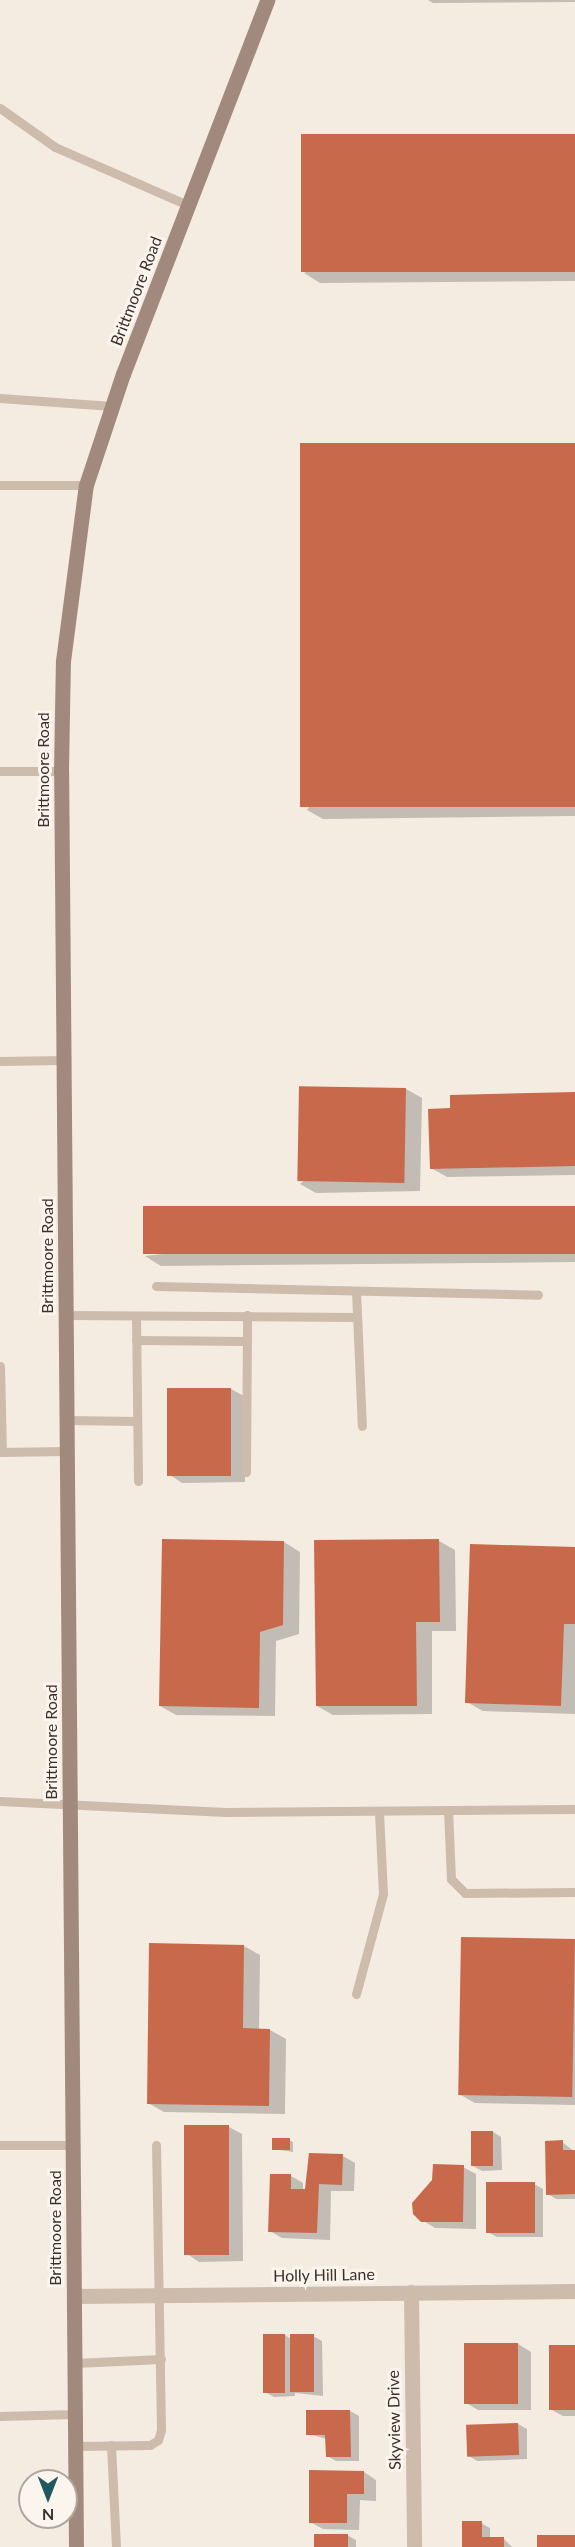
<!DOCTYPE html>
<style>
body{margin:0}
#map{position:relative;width:575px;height:2547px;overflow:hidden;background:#f4ebe1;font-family:Lato,sans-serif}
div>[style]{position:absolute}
.shadow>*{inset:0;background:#0003}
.building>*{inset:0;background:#c8694b;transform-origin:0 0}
.service>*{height:9px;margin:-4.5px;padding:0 4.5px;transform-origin:4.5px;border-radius:4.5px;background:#cdbbac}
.minor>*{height:15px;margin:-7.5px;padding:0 7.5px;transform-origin:7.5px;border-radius:7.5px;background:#cdbbac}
.secondary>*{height:15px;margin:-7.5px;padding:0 7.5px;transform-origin:7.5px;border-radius:7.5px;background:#a18a7d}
span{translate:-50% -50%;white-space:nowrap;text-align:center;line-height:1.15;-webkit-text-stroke:6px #fbf5ee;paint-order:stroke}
.street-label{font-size:16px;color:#3b302b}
.north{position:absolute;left:18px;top:2469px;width:60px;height:60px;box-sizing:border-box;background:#fbf5ee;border:2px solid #aea6a0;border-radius:50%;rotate:180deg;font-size:16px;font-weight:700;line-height:24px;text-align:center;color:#3b302b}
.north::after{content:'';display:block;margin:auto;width:21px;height:27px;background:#1f5a5e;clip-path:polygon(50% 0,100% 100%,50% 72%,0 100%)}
</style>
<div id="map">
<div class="shadow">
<i style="clip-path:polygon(428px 0,575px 0,575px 2px,433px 3px)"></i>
<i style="clip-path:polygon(575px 136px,575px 281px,320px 283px,304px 273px)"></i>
<i style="clip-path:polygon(575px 444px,575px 816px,323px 819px,307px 810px)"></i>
<i style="clip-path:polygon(406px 1089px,422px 1098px,420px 1191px,316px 1193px,300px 1184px)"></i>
<i style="clip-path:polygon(575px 1094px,575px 1175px,447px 1177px,431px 1168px)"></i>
<i style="clip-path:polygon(575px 1208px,575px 1262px,161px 1266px,145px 1256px)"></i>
<i style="clip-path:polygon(231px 1389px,244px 1396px,245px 1482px,182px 1483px,170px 1475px)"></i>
<i style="clip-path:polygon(163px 1541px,284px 1542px,300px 1552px,299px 1634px,276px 1641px,275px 1716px,176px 1715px,160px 1706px)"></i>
<i style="clip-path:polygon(439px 1541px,455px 1550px,456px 1631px,432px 1631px,432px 1714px,333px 1715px,317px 1706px,316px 1542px)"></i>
<i style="clip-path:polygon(575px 1549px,575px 1714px,483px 1711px,467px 1702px)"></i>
<i style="clip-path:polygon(575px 1941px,575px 2105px,475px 2103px,459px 2094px)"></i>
<i style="clip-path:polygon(244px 1946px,260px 1955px,259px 2030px,270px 2030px,286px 2039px,285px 2114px,164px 2112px,148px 2103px)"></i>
<i style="clip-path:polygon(229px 2127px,242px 2134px,243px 2261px,199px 2262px,187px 2254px)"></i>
<i style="clip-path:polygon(493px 2132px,501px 2137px,502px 2170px,482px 2171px,473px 2166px)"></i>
<i style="clip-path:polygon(289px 2140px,293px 2142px,293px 2152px,273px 2149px)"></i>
<i style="clip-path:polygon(562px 2142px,575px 2152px,575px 2199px,556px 2199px,548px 2194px)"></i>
<i style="clip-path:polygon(343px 2156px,355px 2163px,354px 2191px,331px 2191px,330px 2240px,282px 2238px,270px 2231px,291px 2176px,303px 2183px,303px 2191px)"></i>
<i style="clip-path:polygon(463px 2167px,476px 2174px,476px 2229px,435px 2228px,422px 2220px)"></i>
<i style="clip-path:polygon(534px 2184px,543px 2189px,543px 2237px,497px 2237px,488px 2232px)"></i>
<i style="clip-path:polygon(285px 2335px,291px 2339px,313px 2336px,322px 2341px,323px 2396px,295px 2393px,295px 2396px,274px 2397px,265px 2392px,264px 2336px)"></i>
<i style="clip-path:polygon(518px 2344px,531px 2352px,531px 2410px,478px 2410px,466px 2403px)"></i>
<i style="clip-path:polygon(575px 2347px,575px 2416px,563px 2416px,550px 2409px)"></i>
<i style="clip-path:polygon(307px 2411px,350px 2411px,359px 2416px,359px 2461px,336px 2461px,327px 2456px,327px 2439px,308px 2434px)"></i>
<i style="clip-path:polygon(518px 2424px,527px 2429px,527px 2459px,477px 2461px,469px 2456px)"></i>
<i style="clip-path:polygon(364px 2472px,376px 2480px,376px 2501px,360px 2500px,359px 2530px,323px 2529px,310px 2522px)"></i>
<i style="clip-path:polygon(481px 2523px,490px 2528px,490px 2538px,503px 2538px,512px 2547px,464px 2547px)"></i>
<i style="clip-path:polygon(347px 2535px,356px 2540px,356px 2547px,315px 2547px)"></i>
</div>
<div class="building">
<i style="left:575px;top:134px;width:138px;height:274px;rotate:90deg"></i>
<i style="left:575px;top:443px;width:364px;height:275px;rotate:90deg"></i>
<i style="left:406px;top:1088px;width:95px;height:107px;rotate:91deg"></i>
<i style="clip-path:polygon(575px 1092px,575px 1166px,430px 1169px,428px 1109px,450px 1108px,450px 1095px)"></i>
<i style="left:575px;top:1206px;width:48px;height:432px;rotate:90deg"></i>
<i style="left:167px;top:1388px;width:64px;height:88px"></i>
<i style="clip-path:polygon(162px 1539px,284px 1541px,283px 1625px,260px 1632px,259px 1708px,159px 1706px)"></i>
<i style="clip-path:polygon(439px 1539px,440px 1622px,416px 1622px,417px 1706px,316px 1706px,314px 1540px)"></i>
<i style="clip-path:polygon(470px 1544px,575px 1547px,575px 1624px,564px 1624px,561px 1706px,465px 1703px)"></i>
<i style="left:461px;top:1937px;width:114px;height:158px;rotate:1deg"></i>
<i style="clip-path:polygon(149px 1943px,244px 1945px,243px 2028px,270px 2029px,269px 2106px,147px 2104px)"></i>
<i style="left:184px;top:2125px;width:45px;height:130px"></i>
<i style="left:471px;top:2131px;width:22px;height:35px"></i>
<i style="left:272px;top:2138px;width:18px;height:12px"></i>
<i style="clip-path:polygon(563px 2140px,563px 2150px,575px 2150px,575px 2194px,546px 2195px,545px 2141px)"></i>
<i style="clip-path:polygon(309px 2153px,343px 2154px,342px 2185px,319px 2184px,317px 2233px,268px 2232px,270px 2174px,291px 2174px,291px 2189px,305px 2189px)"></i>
<i style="clip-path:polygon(433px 2164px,464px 2165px,463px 2222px,421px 2222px,413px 2214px,412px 2203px,432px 2180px)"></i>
<i style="left:486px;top:2182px;width:49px;height:51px"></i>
<i style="left:263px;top:2334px;width:22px;height:59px"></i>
<i style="left:314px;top:2334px;width:58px;height:24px;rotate:90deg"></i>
<i style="left:464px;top:2343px;width:54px;height:61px"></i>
<i style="left:549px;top:2345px;width:26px;height:65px"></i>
<i style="clip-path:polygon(306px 2410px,350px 2410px,351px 2457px,326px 2457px,325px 2435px,306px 2435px)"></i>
<i style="left:518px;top:2423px;width:32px;height:52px;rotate:88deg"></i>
<i style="clip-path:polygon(309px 2470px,364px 2471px,364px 2494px,347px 2494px,347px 2523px,309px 2523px)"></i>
<i style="clip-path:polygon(462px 2521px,482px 2521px,482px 2537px,504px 2537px,504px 2547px,462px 2547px)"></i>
<i style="left:314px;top:2534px;width:34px;height:13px"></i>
<i style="left:575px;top:2535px;width:12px;height:38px;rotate:90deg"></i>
</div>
<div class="service">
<i style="left:0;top:108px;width:67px;rotate:35.3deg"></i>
<i style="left:55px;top:147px;width:145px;rotate:23.6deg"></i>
<i style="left:0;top:398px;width:112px;rotate:4.1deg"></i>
<i style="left:0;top:485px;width:86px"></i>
<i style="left:0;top:771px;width:61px"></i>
<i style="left:0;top:1061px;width:63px;rotate:-0.9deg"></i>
<i style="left:156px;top:1286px;width:382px;rotate:1.3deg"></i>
<i style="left:356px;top:1291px;width:135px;rotate:87.5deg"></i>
<i style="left:65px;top:1315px;width:292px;rotate:0.4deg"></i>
<i style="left:136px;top:1316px;width:165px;rotate:89.3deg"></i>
<i style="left:136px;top:1340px;width:111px;rotate:0.5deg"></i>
<i style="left:0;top:1366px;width:86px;rotate:88.7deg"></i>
<i style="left:66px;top:1420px;width:71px;rotate:0.8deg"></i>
<i style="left:0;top:1452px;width:67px;rotate:-0.9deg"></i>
<i style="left:246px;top:1472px;width:157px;rotate:-89.6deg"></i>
<i style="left:0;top:1801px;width:226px;rotate:2.8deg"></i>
<i style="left:226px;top:1812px;width:349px;rotate:-0.5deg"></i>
<i style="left:448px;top:1810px;width:69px;rotate:87.5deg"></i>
<i style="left:451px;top:1879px;width:20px;rotate:45deg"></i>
<i style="left:465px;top:1893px;width:110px;rotate:-0.5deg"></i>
<i style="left:356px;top:1994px;width:104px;rotate:-74.9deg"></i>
<i style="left:383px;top:1894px;width:82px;rotate:-92.8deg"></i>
<i style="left:0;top:2145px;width:73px"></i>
<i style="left:75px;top:2363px;width:86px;rotate:-2.7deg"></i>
<i style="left:0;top:2416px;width:75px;rotate:-1.5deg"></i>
<i style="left:111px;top:2445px;width:102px;rotate:87.2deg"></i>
<i style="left:75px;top:2446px;width:75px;rotate:-0.8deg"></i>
<i style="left:150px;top:2445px;width:9px;rotate:-32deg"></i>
<i style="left:158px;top:2440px;width:10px;rotate:-73deg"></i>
<i style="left:161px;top:2430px;width:285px;rotate:-91deg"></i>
</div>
<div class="minor">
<i style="left:411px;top:2292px;width:255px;rotate:89.3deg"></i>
<i style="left:74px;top:2296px;width:501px;rotate:-0.57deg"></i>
</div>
<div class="secondary">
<i style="left:76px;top:2547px;width:1776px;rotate:-90.48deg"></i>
<i style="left:61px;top:771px;width:110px;rotate:-89deg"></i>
<i style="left:63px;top:661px;width:177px;rotate:-82.6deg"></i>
<i style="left:86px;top:485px;width:117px;rotate:-71.6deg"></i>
<i style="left:123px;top:374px;width:401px;rotate:-68.9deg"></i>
</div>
<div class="street-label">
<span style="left:136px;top:291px;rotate:-69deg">Brittmoore Road</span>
<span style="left:43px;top:770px;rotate:-90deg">Brittmoore Road</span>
<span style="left:47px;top:1256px;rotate:-90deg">Brittmoore Road</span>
<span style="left:51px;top:1742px;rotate:-90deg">Brittmoore Road</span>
<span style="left:55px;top:2228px;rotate:-90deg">Brittmoore Road</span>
<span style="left:324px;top:2275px;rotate:-1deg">Holly Hill Lane</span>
<span style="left:394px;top:2420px;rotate:-91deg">Skyview Drive</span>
</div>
<div class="north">N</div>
</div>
